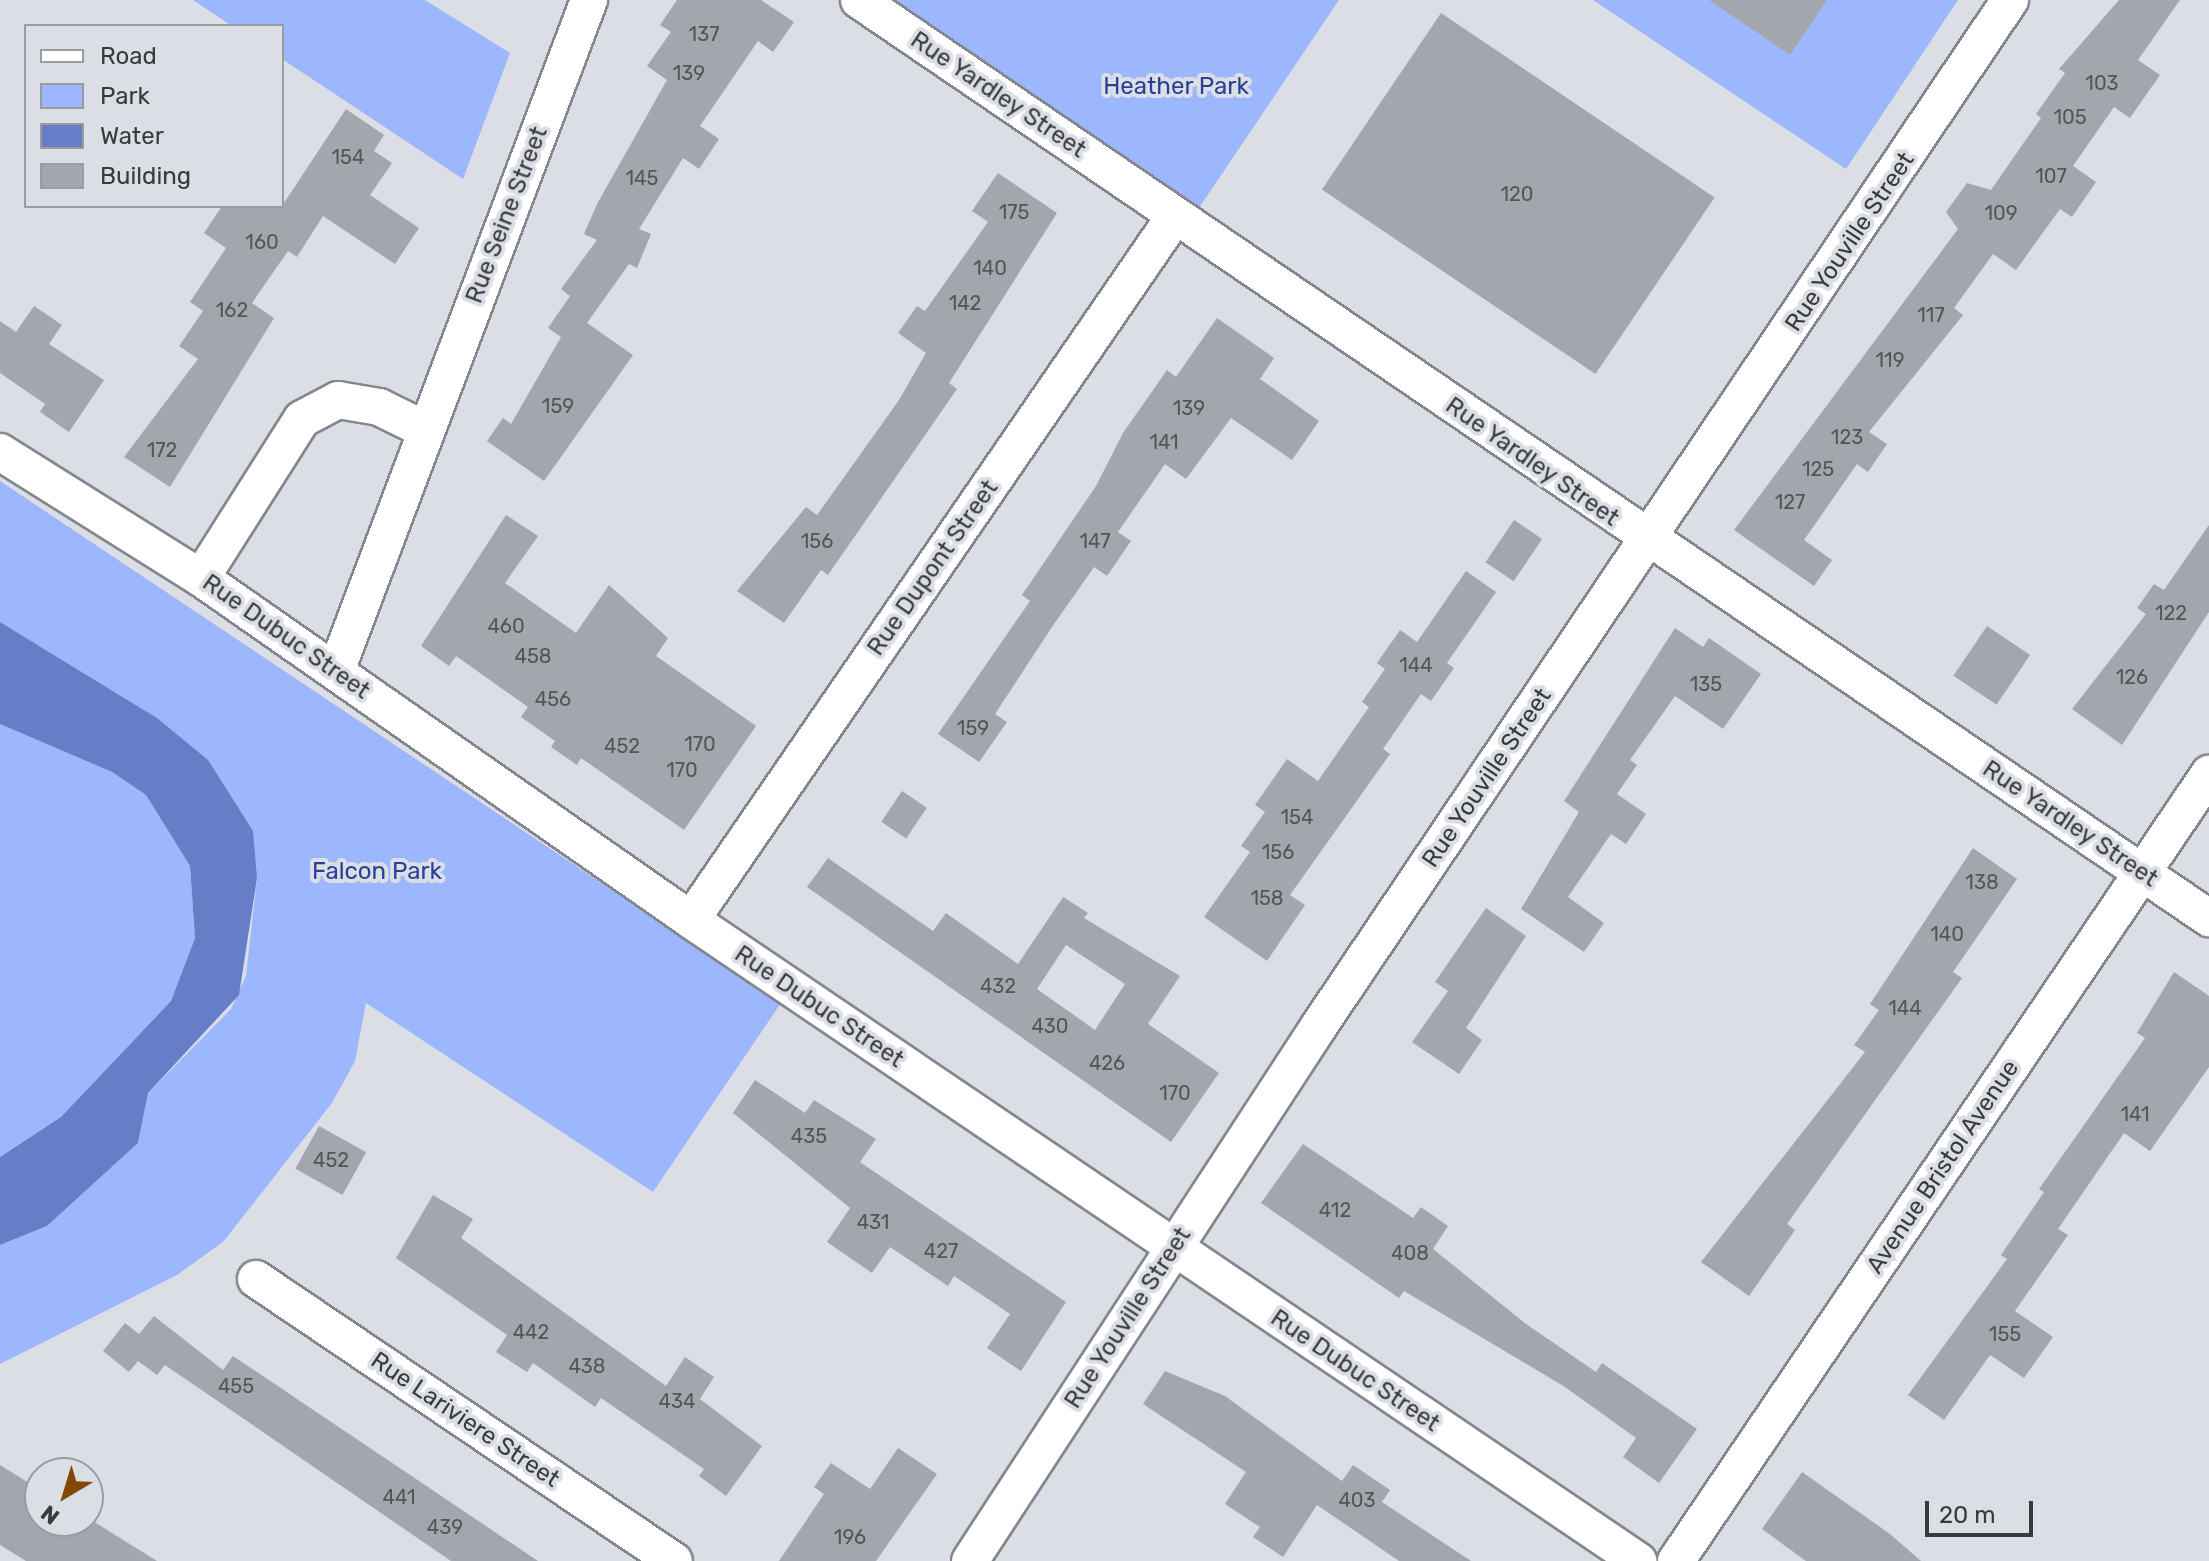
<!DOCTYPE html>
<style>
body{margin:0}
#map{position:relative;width:2209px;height:1561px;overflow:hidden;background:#dbdee5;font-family:Rubik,sans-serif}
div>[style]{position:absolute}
.green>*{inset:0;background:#9db7fe}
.water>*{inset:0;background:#657ec7}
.building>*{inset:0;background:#a4a6ad;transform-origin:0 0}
.roads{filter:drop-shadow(2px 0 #84878d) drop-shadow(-2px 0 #84878d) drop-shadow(0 2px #84878d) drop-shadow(0 -2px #84878d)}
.minor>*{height:36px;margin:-18px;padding:0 18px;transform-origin:18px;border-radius:18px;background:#fff}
span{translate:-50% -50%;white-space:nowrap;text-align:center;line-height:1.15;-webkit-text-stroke:8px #dbdee5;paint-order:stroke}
.number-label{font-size:20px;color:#545558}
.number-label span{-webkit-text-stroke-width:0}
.park-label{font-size:24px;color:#2a3f97}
.street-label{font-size:24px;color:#393a3c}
.legend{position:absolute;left:24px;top:24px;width:260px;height:184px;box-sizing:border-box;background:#dbdee5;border:2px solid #9a9ca1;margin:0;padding:10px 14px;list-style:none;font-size:24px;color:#393a3c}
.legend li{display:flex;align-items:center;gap:16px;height:40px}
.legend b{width:40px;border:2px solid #9a9ca1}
.north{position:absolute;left:24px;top:1457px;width:80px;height:80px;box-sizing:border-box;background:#dbdee5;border:2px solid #9a9ca1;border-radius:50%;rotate:218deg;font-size:22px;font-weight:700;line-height:32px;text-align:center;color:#393a3c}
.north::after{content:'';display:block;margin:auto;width:28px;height:36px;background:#844704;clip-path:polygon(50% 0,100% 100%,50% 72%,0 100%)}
.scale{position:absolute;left:1925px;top:1501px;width:108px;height:36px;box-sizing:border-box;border:4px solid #393a3c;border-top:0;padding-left:10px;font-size:24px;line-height:28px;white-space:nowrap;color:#393a3c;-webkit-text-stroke:6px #dbdee5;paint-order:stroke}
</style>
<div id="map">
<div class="green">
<i style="clip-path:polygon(193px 0,425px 0,510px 53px,463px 179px,282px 59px,282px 26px,232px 26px)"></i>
<i style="clip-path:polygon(895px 0,1339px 0,1199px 208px)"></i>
<i style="clip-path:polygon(1593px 0,1958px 0,1846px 169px)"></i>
<i style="clip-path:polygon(0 481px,781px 1003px,653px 1192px,366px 1003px,355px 1061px,332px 1103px,223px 1242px,177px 1275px,0 1364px,0 1245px,47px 1226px,138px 1143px,148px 1093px,231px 1009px,246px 976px,257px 878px,157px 718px,0 622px)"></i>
<i style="clip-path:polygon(0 724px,112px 772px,146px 795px,190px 866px,195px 938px,171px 1001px,61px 1117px,0 1157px)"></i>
</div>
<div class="water">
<i style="clip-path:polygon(0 622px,157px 718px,208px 760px,253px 831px,257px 878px,239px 995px,148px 1093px,138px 1143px,47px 1226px,0 1245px,0 1157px,61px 1117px,171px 1001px,195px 938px,190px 866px,146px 795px,112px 772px,0 724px)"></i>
</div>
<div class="building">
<i style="clip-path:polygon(677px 0,761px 0,794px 22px,773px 52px,758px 41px,700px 126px,719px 139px,699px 169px,683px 158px,639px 229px,651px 234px,637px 268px,629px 264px,587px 323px,633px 355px,544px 481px,487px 441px,503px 418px,511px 424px,561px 337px,548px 328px,570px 296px,561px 289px,597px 240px,584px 234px,597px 204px,667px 80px,647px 66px,671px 32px,660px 25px)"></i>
<i style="clip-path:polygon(1709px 0,1827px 0,1790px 55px)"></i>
<i style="clip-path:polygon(2119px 0,2180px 0,2138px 60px,2160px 75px,2130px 118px,2114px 107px,2073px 166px,2096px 182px,2072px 217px,2060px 209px,2016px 270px,1993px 254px,1954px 308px,1963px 315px,1869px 432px,1887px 444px,1868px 472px,1857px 464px,1804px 540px,1832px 560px,1814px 586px,1734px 530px,1958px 229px,1946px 212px,1967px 183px,1991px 190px,2041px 118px,2036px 114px,2065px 73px,2059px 69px)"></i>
<i style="left:1441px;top:13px;width:330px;height:213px;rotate:34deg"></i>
<i style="clip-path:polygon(346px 109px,384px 135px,374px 151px,392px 163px,370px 195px,419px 228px,395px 264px,323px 216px,297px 257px,288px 251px,252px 303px,274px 318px,170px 487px,124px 457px,198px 359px,179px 346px,203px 311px,190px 302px,226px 248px,204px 233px,222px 206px,282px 206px)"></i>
<i style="clip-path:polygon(998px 173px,1057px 213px,949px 383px,957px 389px,828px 575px,821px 570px,784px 623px,737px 591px,806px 507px,817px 515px,899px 400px,926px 353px,898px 333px,917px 306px,925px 311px,988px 222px,972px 211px)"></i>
<i style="clip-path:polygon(34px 306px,62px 325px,49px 344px,104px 380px,69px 432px,40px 412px,45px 404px,0 373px,0 321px,16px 332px)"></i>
<i style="clip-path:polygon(1217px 318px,1274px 358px,1260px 379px,1319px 421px,1292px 460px,1231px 418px,1186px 479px,1165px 464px,1118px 532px,1131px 541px,1107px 576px,1094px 567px,1052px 627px,995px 714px,1007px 722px,979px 762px,938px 734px,1030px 601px,1022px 595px,1096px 486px,1123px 433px,1167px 370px,1176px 377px)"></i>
<i style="clip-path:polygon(506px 515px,538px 536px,505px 583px,576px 633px,609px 585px,668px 638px,656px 656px,756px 726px,684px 830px,581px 758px,577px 765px,551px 747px,555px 741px,521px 717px,528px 707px,456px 656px,449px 666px,421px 646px)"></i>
<i style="left:1514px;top:520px;width:34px;height:51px;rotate:34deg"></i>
<i style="clip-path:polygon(2209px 525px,2209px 612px,2122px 745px,2072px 709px,2146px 614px,2137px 608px,2154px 584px,2164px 590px)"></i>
<i style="clip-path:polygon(1466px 571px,1496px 592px,1447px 663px,1454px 668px,1431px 701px,1421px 694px,1383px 749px,1390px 754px,1290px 895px,1305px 905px,1267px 961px,1204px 917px,1250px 852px,1241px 846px,1265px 812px,1255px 805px,1287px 759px,1318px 781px,1369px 707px,1362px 702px,1385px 669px,1377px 663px,1400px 630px,1417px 642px)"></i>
<i style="left:1987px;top:626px;width:52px;height:60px;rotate:34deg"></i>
<i style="clip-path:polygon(1675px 628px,1703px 647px,1709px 638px,1761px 674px,1723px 729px,1675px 696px,1630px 760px,1637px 765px,1617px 794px,1646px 814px,1626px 844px,1611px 834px,1568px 897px,1604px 923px,1584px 952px,1521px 909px,1579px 812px,1564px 801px)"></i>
<i style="left:902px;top:791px;width:30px;height:37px;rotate:34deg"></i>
<i style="clip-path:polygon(1973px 848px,2017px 879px,1953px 972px,1962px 978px,1787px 1224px,1795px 1230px,1749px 1296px,1701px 1262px,1865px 1052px,1854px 1045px,1879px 1010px,1870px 1004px)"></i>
<i style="clip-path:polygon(evenodd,828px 858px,933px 931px,946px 913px,1018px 964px,1063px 897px,1088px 913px,1084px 918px,1180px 976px,1148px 1024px,1219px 1073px,1171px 1142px,807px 887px,828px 858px,1066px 945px,1125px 984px,1095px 1030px,1037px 989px,1066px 945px)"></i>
<i style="clip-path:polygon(1486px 908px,1526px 936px,1466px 1028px,1482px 1040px,1459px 1074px,1412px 1042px,1448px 991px,1435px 982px)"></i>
<i style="clip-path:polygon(2174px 972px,2209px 996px,2209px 1067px,2150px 1151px,2124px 1133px,2058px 1229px,2068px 1235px,2015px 1311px,2053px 1337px,2024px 1378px,1990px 1355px,1944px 1420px,1908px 1395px,2007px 1259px,2001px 1255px,2044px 1192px,2039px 1189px,2145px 1038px,2137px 1033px)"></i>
<i style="clip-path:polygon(755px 1080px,805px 1113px,814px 1100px,876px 1139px,860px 1162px,1066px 1302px,1021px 1371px,987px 1348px,1010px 1314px,954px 1276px,948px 1286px,890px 1247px,872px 1273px,827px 1242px,850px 1208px,733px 1113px)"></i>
<i style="left:319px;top:1126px;width:54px;height:49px;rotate:29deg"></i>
<i style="clip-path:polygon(1303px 1144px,1413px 1218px,1421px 1207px,1448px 1226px,1433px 1249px,1526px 1324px,1596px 1372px,1602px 1363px,1697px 1429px,1659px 1483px,1623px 1457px,1636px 1438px,1565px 1387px,1404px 1291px,1399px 1298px,1261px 1203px)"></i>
<i style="clip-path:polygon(433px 1195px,473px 1219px,461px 1238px,666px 1386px,685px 1357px,714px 1377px,700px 1399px,762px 1446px,726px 1496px,699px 1476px,704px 1469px,601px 1398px,595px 1407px,533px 1363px,527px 1372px,496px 1352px,507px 1335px,396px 1258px)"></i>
<i style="clip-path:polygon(154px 1316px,223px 1370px,233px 1356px,538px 1561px,451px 1561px,165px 1365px,157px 1375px,138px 1361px,129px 1372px,103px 1351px,125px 1323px,139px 1334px)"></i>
<i style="clip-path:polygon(1165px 1371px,1225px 1396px,1342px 1481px,1353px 1465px,1390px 1490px,1382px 1502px,1471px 1561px,1399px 1561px,1317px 1505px,1283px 1557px,1253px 1537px,1260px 1527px,1225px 1504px,1246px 1472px,1143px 1404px)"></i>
<i style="clip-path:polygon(898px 1448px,937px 1474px,876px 1561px,779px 1561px,824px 1494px,814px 1487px,831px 1463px,870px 1489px)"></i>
<i style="clip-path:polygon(0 1465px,40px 1490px,40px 1521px,88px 1518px,157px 1561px,26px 1561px,0 1545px)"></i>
<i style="clip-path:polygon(1802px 1472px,1890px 1534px,1921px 1561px,1806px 1561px,1762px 1529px)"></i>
</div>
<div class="roads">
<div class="minor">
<i style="left:859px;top:0;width:1633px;rotate:34.22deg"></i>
<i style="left:0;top:452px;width:237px;rotate:32.1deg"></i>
<i style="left:201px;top:578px;width:598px;rotate:34.91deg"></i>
<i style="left:691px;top:920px;width:1144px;rotate:34.09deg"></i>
<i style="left:201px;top:578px;width:188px;rotate:-57.6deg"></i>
<i style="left:302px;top:419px;width:41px;rotate:-27.8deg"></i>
<i style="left:338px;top:400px;width:42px;rotate:9.7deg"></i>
<i style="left:379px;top:407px;width:50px;rotate:26.1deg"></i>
<i style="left:336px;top:671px;width:717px;rotate:-69.34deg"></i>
<i style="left:691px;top:920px;width:854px;rotate:-55.49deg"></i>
<i style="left:256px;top:1279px;width:504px;rotate:34.01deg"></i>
<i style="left:970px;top:1561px;width:639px;rotate:-56.88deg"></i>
<i style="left:1319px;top:1026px;width:1237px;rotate:-56.04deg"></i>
<i style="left:1676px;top:1561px;width:951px;rotate:-55.89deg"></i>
</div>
</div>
<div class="number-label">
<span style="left:704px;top:34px">137</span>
<span style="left:689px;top:73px">139</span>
<span style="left:2102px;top:83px">103</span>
<span style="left:2070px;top:117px">105</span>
<span style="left:348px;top:157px">154</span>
<span style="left:2051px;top:176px">107</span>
<span style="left:642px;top:178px">145</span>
<span style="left:1517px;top:194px">120</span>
<span style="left:1014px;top:212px">175</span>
<span style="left:2001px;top:213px">109</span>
<span style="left:262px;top:242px">160</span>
<span style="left:990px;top:268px">140</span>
<span style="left:965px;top:303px">142</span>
<span style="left:232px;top:310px">162</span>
<span style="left:1931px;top:315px">117</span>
<span style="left:1890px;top:360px">119</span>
<span style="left:558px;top:406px">159</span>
<span style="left:1189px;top:408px">139</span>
<span style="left:1847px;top:437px">123</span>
<span style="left:1164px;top:442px">141</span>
<span style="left:162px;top:450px">172</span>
<span style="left:1818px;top:469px">125</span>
<span style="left:1790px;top:502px">127</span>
<span style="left:817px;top:541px">156</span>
<span style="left:1095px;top:541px">147</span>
<span style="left:2171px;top:613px">122</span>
<span style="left:506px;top:626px">460</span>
<span style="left:533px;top:656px">458</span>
<span style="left:1416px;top:665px">144</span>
<span style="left:2132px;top:677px">126</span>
<span style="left:1706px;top:684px">135</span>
<span style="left:553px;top:699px">456</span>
<span style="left:973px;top:728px">159</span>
<span style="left:700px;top:744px">170</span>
<span style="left:622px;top:746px">452</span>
<span style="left:682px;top:770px">170</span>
<span style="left:1297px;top:817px">154</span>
<span style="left:1278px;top:852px">156</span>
<span style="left:1982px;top:882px">138</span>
<span style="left:1267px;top:898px">158</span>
<span style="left:1947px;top:934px">140</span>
<span style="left:998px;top:986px">432</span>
<span style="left:1905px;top:1008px">144</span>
<span style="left:1050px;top:1026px">430</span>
<span style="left:1107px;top:1063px">426</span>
<span style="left:1175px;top:1093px">170</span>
<span style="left:2135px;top:1114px">141</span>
<span style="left:809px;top:1136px">435</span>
<span style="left:331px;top:1160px">452</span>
<span style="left:1335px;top:1210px">412</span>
<span style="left:873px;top:1222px">431</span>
<span style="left:941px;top:1251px">427</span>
<span style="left:1410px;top:1253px">408</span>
<span style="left:531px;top:1332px">442</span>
<span style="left:2005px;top:1334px">155</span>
<span style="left:587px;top:1366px">438</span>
<span style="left:236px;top:1386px">455</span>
<span style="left:677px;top:1401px">434</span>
<span style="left:399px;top:1497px">441</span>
<span style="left:1357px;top:1500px">403</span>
<span style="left:445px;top:1527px">439</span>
<span style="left:850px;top:1537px">196</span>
</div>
<div class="park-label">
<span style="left:1176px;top:87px">Heather Park</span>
<span style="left:377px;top:872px">Falcon Park</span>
</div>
<div class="street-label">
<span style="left:998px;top:95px;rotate:34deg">Rue Yardley Street</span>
<span style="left:507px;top:215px;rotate:-69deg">Rue Seine Street</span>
<span style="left:1850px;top:242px;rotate:-56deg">Rue Youville Street</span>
<span style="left:1532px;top:462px;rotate:35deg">Rue Yardley Street</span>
<span style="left:933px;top:568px;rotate:-55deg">Rue Dupont Street</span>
<span style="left:286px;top:637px;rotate:35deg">Rue Dubuc Street</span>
<span style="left:1487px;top:778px;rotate:-56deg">Rue Youville Street</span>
<span style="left:2070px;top:824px;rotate:34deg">Rue Yardley Street</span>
<span style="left:819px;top:1007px;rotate:34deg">Rue Dubuc Street</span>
<span style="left:1943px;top:1167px;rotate:-56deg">Avenue Bristol Avenue</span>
<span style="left:1128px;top:1318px;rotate:-57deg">Rue Youville Street</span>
<span style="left:1355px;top:1371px;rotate:34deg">Rue Dubuc Street</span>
<span style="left:465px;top:1420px;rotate:34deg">Rue Lariviere Street</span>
</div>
<ul class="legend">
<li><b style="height:10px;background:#fff"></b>Road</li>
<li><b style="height:22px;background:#9db7fe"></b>Park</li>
<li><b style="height:22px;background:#657ec7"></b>Water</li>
<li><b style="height:22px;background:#a4a6ad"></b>Building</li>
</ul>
<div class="north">N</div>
<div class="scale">20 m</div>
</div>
